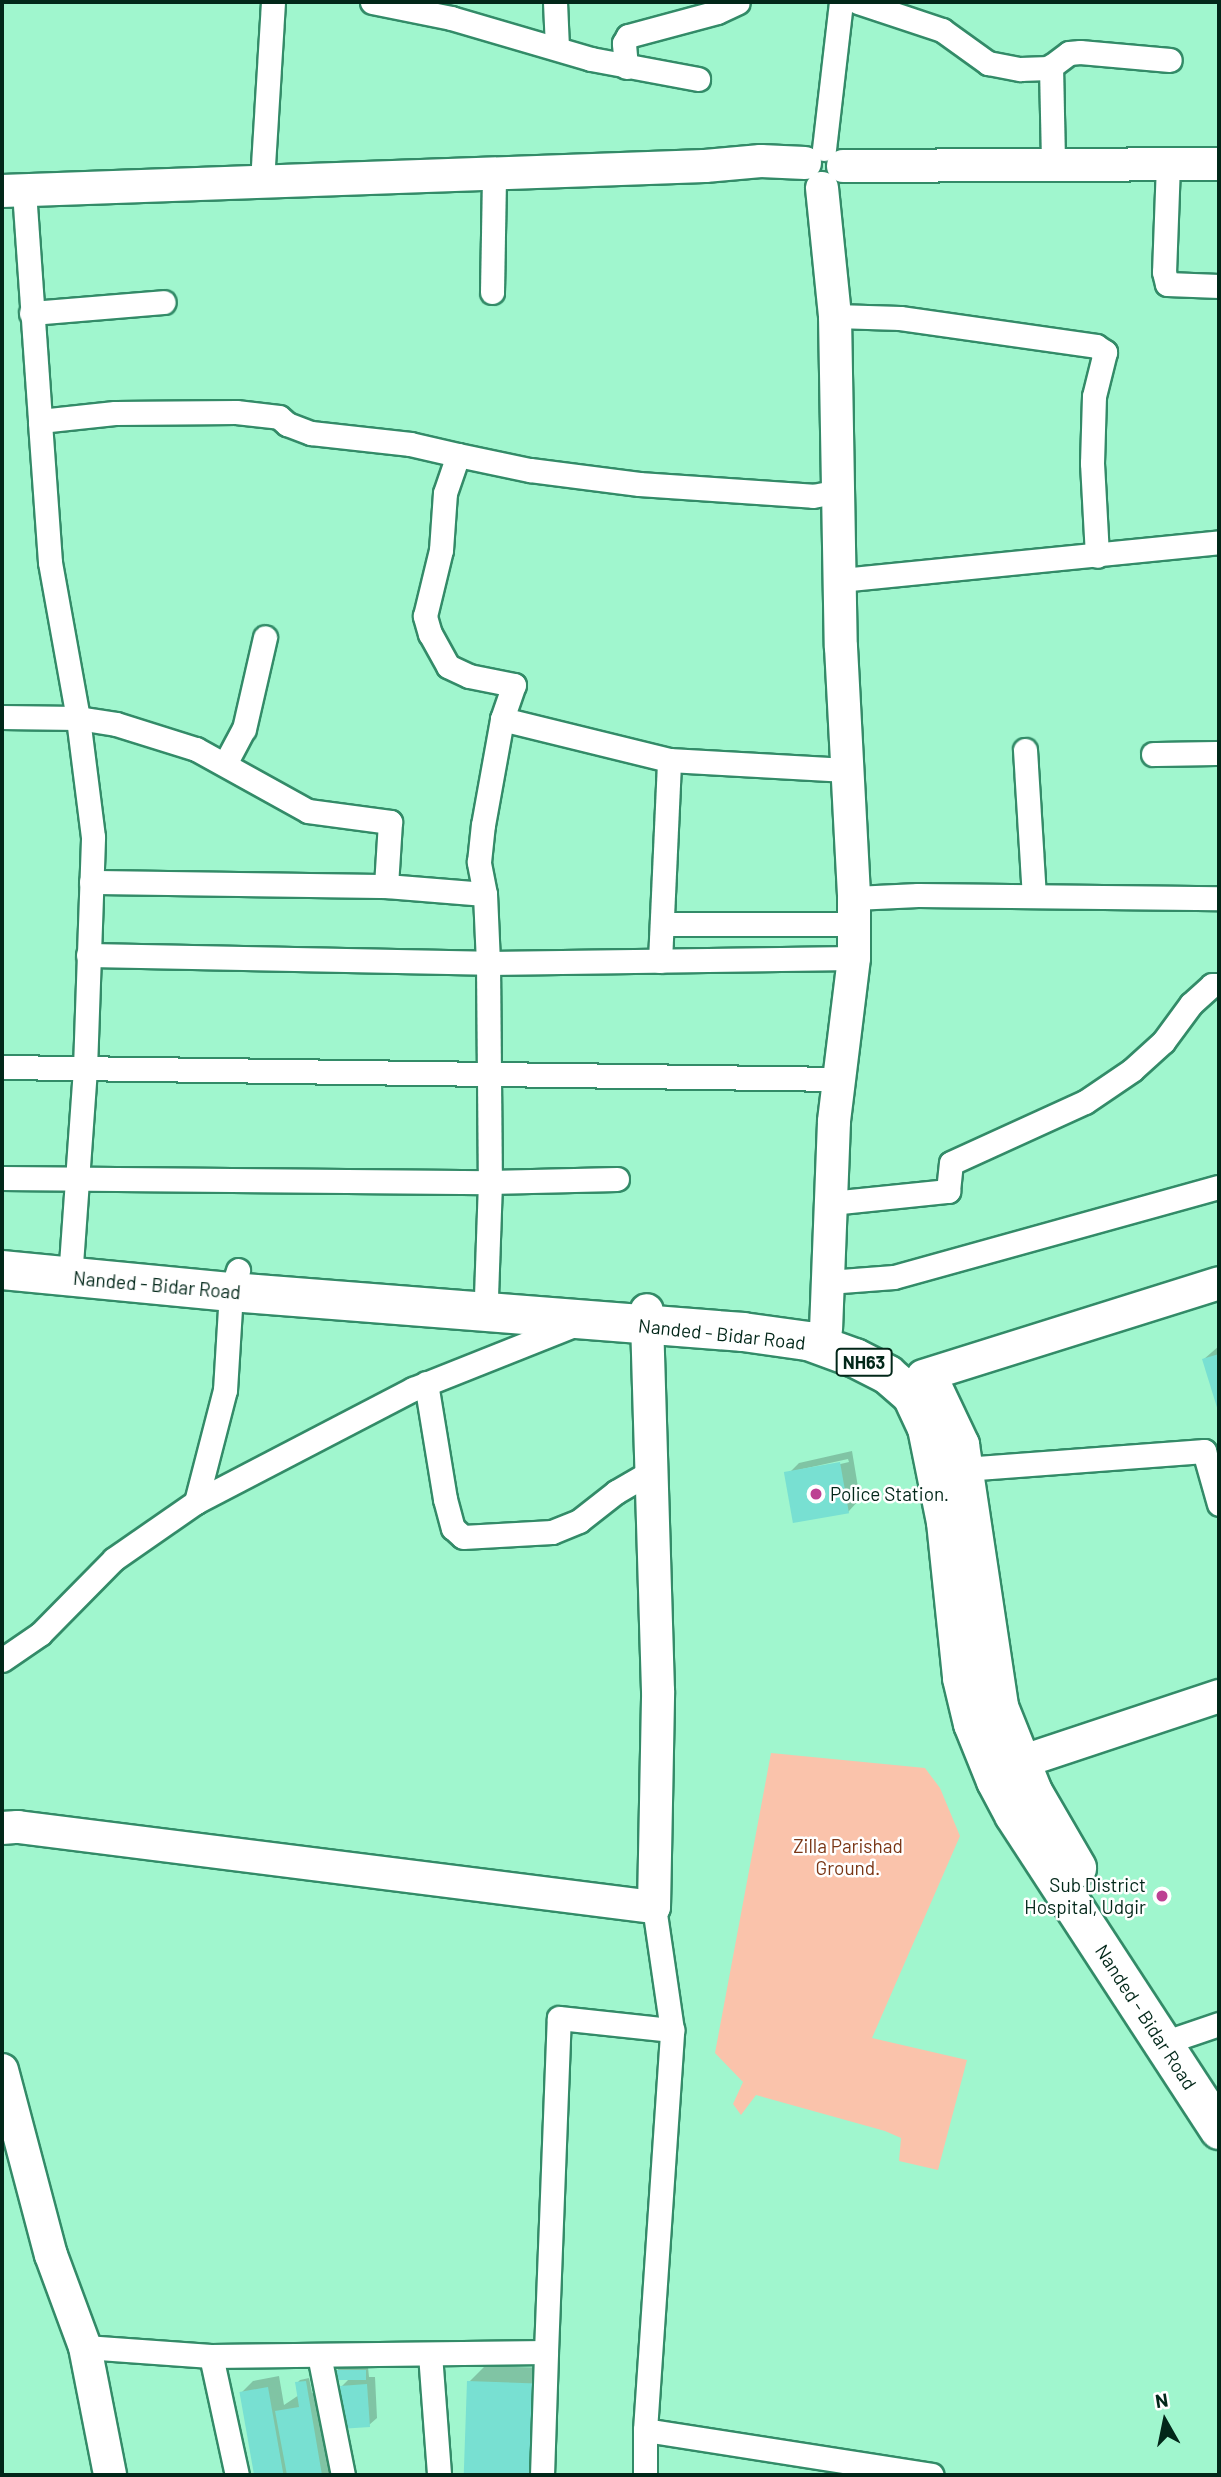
<!DOCTYPE html>
<style>
body{margin:0}
#map{position:relative;width:1221px;height:2477px;overflow:hidden;background:#a0f6ce;font-family:Barlow,sans-serif}
div>[style]{position:absolute}
.green>*{inset:0;background:#fac3ab}
.shadow>*{inset:0;background:#0003}
.building>*{inset:0;background:#78e0d2;transform-origin:0 0}
.roads{filter:drop-shadow(2px 0 #338b68) drop-shadow(-2px 0 #338b68) drop-shadow(0 2px #338b68) drop-shadow(0 -2px #338b68)}
.street>*{height:23px;margin:-11.5px;padding:0 11.5px;transform-origin:11.5px;border-radius:11.5px;background:#fff}
.secondary>*{height:32px;margin:-16px;padding:0 16px;transform-origin:16px;border-radius:16px;background:#fff}
.highway>*{height:38px;margin:-19px;padding:0 19px;transform-origin:19px;border-radius:19px;background:#fff}
.dots>*{width:19px;height:19px;translate:-50% -50%;box-sizing:border-box;border:4px solid #fff;border-radius:50%}
span{translate:-50% -50%;white-space:nowrap;text-align:center;line-height:1.15;-webkit-text-stroke:5px #fff;paint-order:stroke}
.shield-label span{padding:2px 5px;background:#fff;border:2px solid;border-radius:5px;-webkit-text-stroke-width:0}
.shield-label{font-size:18px;color:#022719;font-weight:700}
.street-label{font-size:19px;color:#022719}
.poi-label{font-size:19px;color:#022719}
.left{translate:0 -50%;text-align:left}
.right{translate:-100% -50%;text-align:right}
.park-label{font-size:19px;color:#7a3615}
.frame{position:absolute;inset:0;border:4px solid #022719;pointer-events:none}
.north{position:absolute;left:1130px;top:2386px;width:70px;height:70px;-webkit-text-stroke:5px #fff;paint-order:stroke;rotate:351deg;font-size:19px;font-weight:700;line-height:28px;text-align:center;color:#022719}
.north::after{content:'';display:block;margin:auto;width:24px;height:32px;background:#022719;clip-path:polygon(50% 0,100% 100%,50% 72%,0 100%)}
</style>
<div id="map">
<div class="green">
<i style="clip-path:polygon(771px 1753px,925px 1768px,940px 1788px,960px 1836px,872px 2038px,967px 2060px,938px 2170px,899px 2161px,901px 2138px,885px 2131px,756px 2095px,741px 2115px,733px 2104px,743px 2082px,715px 2053px)"></i>
</div>
<div class="shadow">
<i style="clip-path:polygon(1219px 1346px,1219px 1410px,1204px 1359px)"></i>
<i style="clip-path:polygon(evenodd,852px 1451px,860px 1499px,848px 1512px,787px 1475px,799px 1463px,852px 1451px,848px 1459px,849px 1462px,798px 1474px,798px 1470px,848px 1459px)"></i>
<i style="clip-path:polygon(485px 2366px,551px 2368px,547px 2475px,465px 2475px,469px 2382px)"></i>
<i style="clip-path:polygon(368px 2367px,369px 2377px,375px 2377px,377px 2418px,369px 2425px,342px 2386px,349px 2379px,336px 2372px,339px 2368px)"></i>
<i style="clip-path:polygon(279px 2376px,284px 2405px,299px 2395px,297px 2383px,300px 2380px,309px 2378px,312px 2393px,326px 2390px,341px 2475px,256px 2475px,241px 2393px,253px 2381px)"></i>
</div>
<div class="building">
<i style="clip-path:polygon(1219px 1354px,1219px 1414px,1202px 1359px)"></i>
<i style="left:840px;top:1462px;width:52px;height:57px;rotate:80deg"></i>
<i style="left:366px;top:2370px;width:10px;height:32px;rotate:90deg"></i>
<i style="clip-path:polygon(306px 2381px,322px 2475px,287px 2475px,275px 2411px,299px 2407px,295px 2382px)"></i>
<i style="left:467px;top:2381px;width:69px;height:94px;rotate:2deg"></i>
<i style="left:367px;top:2384px;width:43px;height:27px;rotate:86deg"></i>
<i style="left:268px;top:2387px;width:89px;height:29px;rotate:80deg"></i>
</div>
<div class="roads">
<div class="street">
<i style="left:372px;top:2px;width:81px;rotate:11.4deg"></i>
<i style="left:451px;top:18px;width:146px;rotate:16.3deg"></i>
<i style="left:591px;top:59px;width:109px;rotate:10.6deg"></i>
<i style="left:555px;top:2px;width:46px;rotate:87.5deg"></i>
<i style="left:858px;top:2px;width:89px;rotate:18.4deg"></i>
<i style="left:942px;top:30px;width:57px;rotate:35.7deg"></i>
<i style="left:988px;top:63px;width:33px;rotate:11deg"></i>
<i style="left:1020px;top:69px;width:29px;rotate:-2deg"></i>
<i style="left:1049px;top:68px;width:25px;rotate:-37deg"></i>
<i style="left:1069px;top:53px;width:11px;rotate:-5deg"></i>
<i style="left:1080px;top:52px;width:90px;rotate:5.1deg"></i>
<i style="left:1051px;top:66px;width:97px;rotate:88.8deg"></i>
<i style="left:626px;top:67px;width:24px;rotate:-95deg"></i>
<i style="left:624px;top:43px;width:8px;rotate:-60deg"></i>
<i style="left:628px;top:36px;width:92px;rotate:-15.1deg"></i>
<i style="left:717px;top:12px;width:23px;rotate:-25deg"></i>
<i style="left:824px;top:149px;width:148px;rotate:-83.4deg"></i>
<i style="left:1168px;top:164px;width:108px;rotate:92.1deg"></i>
<i style="left:1164px;top:272px;width:12px;rotate:76deg"></i>
<i style="left:1167px;top:284px;width:52px;rotate:2.2deg"></i>
<i style="left:262px;top:182px;width:180px;rotate:-86.5deg"></i>
<i style="left:24px;top:191px;width:231px;rotate:86deg"></i>
<i style="left:492px;top:292px;width:118px;rotate:-89deg"></i>
<i style="left:31px;top:313px;width:133px;rotate:-4.7deg"></i>
<i style="left:835px;top:316px;width:65px;rotate:1.8deg"></i>
<i style="left:900px;top:318px;width:198px;rotate:8.1deg"></i>
<i style="left:1096px;top:346px;width:11px;rotate:34deg"></i>
<i style="left:1105px;top:352px;width:45px;rotate:104deg"></i>
<i style="left:1094px;top:396px;width:67px;rotate:91.7deg"></i>
<i style="left:1092px;top:463px;width:93px;rotate:86.9deg"></i>
<i style="left:841px;top:580px;width:380px;rotate:-5.7deg"></i>
<i style="left:2px;top:717px;width:76px;rotate:0.8deg"></i>
<i style="left:78px;top:718px;width:38px;rotate:9deg"></i>
<i style="left:116px;top:724px;width:84px;rotate:17.4deg"></i>
<i style="left:196px;top:749px;width:128px;rotate:29deg"></i>
<i style="left:308px;top:811px;width:83px;rotate:7.6deg"></i>
<i style="left:390px;top:822px;width:64px;rotate:93.6deg"></i>
<i style="left:386px;top:886px;width:99px;rotate:4.6deg"></i>
<i style="left:485px;top:894px;width:69px;rotate:87.5deg"></i>
<i style="left:488px;top:963px;width:366px;rotate:-0.8deg"></i>
<i style="left:502px;top:719px;width:172px;rotate:13.8deg"></i>
<i style="left:669px;top:760px;width:178px;rotate:3.2deg"></i>
<i style="left:1025px;top:750px;width:146px;rotate:86.5deg"></i>
<i style="left:1153px;top:754px;width:66px;rotate:-0.9deg"></i>
<i style="left:225px;top:764px;width:40px;rotate:-62deg"></i>
<i style="left:244px;top:729px;width:94px;rotate:-77.1deg"></i>
<i style="left:91px;top:882px;width:295px;rotate:0.8deg"></i>
<i style="left:485px;top:894px;width:33px;rotate:-101deg"></i>
<i style="left:479px;top:862px;width:37px;rotate:-84deg"></i>
<i style="left:483px;top:825px;width:108px;rotate:-79.8deg"></i>
<i style="left:502px;top:719px;width:36px;rotate:-71deg"></i>
<i style="left:514px;top:685px;width:46px;rotate:-168.7deg"></i>
<i style="left:469px;top:676px;width:23px;rotate:-155deg"></i>
<i style="left:448px;top:666px;width:37px;rotate:-119deg"></i>
<i style="left:430px;top:634px;width:19px;rotate:-106deg"></i>
<i style="left:425px;top:616px;width:68px;rotate:-76.4deg"></i>
<i style="left:441px;top:550px;width:57px;rotate:-86deg"></i>
<i style="left:445px;top:493px;width:40px;rotate:-71.1deg"></i>
<i style="left:458px;top:455px;width:74px;rotate:11.8deg"></i>
<i style="left:530px;top:470px;width:110px;rotate:7.3deg"></i>
<i style="left:639px;top:484px;width:174px;rotate:3.9deg"></i>
<i style="left:813px;top:496px;width:25px;rotate:-11deg"></i>
<i style="left:854px;top:898px;width:64px;rotate:-2.7deg"></i>
<i style="left:918px;top:895px;width:301px;rotate:0.6deg"></i>
<i style="left:662px;top:924px;width:192px"></i>
<i style="left:88px;top:955px;width:400px;rotate:1.1deg"></i>
<i style="left:488px;top:963px;width:219px;rotate:89.5deg"></i>
<i style="left:490px;top:1182px;width:127px;rotate:-1.4deg"></i>
<i style="left:660px;top:961px;width:201px;rotate:-87.4deg"></i>
<i style="left:2px;top:1067px;width:835px;rotate:0.82deg"></i>
<i style="left:2px;top:1178px;width:488px;rotate:0.5deg"></i>
<i style="left:490px;top:1182px;width:113px;rotate:92deg"></i>
<i style="left:831px;top:1203px;width:118px;rotate:-5.9deg"></i>
<i style="left:948px;top:1191px;width:28px;rotate:-84deg"></i>
<i style="left:951px;top:1163px;width:147px;rotate:-24.5deg"></i>
<i style="left:1085px;top:1102px;width:57px;rotate:-34.2deg"></i>
<i style="left:1132px;top:1070px;width:42px;rotate:-42.1deg"></i>
<i style="left:1163px;top:1042px;width:47px;rotate:-53.6deg"></i>
<i style="left:1191px;top:1004px;width:28px;rotate:-42deg"></i>
<i style="left:1212px;top:985px;width:7px"></i>
<i style="left:70px;top:1278px;width:211px;rotate:-85.9deg"></i>
<i style="left:85px;top:1068px;width:231px;rotate:-88deg"></i>
<i style="left:93px;top:837px;width:120px;rotate:-97.2deg"></i>
<i style="left:78px;top:718px;width:158px;rotate:-100.2deg"></i>
<i style="left:50px;top:562px;width:141px;rotate:-94.1deg"></i>
<i style="left:40px;top:421px;width:75px;rotate:-6.1deg"></i>
<i style="left:115px;top:413px;width:121px;rotate:-0.5deg"></i>
<i style="left:236px;top:412px;width:43px;rotate:6.6deg"></i>
<i style="left:279px;top:417px;width:11px;rotate:41deg"></i>
<i style="left:287px;top:424px;width:26px;rotate:21deg"></i>
<i style="left:311px;top:433px;width:100px;rotate:6.3deg"></i>
<i style="left:410px;top:444px;width:49px;rotate:12.9deg"></i>
<i style="left:828px;top:1282px;width:66px;rotate:-4.3deg"></i>
<i style="left:894px;top:1277px;width:337px;rotate:-15.5deg"></i>
<i style="left:426px;top:1383px;width:118px;rotate:80.7deg"></i>
<i style="left:445px;top:1499px;width:30px;rotate:75deg"></i>
<i style="left:453px;top:1528px;width:13px;rotate:42deg"></i>
<i style="left:463px;top:1537px;width:89px;rotate:-3.2deg"></i>
<i style="left:552px;top:1532px;width:29px;rotate:-22deg"></i>
<i style="left:579px;top:1521px;width:47px;rotate:-38.1deg"></i>
<i style="left:616px;top:1492px;width:42px;rotate:-30.3deg"></i>
<i style="left:964px;top:1469px;width:241px;rotate:-4.3deg"></i>
<i style="left:1204px;top:1451px;width:55px;rotate:74.2deg"></i>
<i style="left:196px;top:1502px;width:116px;rotate:-75.5deg"></i>
<i style="left:225px;top:1390px;width:98px;rotate:-86.5deg"></i>
<i style="left:231px;top:1292px;width:23px;rotate:-72deg"></i>
<i style="left:2px;top:1660px;width:46px;rotate:-34.4deg"></i>
<i style="left:40px;top:1634px;width:105px;rotate:-45.4deg"></i>
<i style="left:114px;top:1559px;width:100px;rotate:-34.8deg"></i>
<i style="left:196px;top:1502px;width:245px;rotate:-27.5deg"></i>
<i style="left:413px;top:1389px;width:173px;rotate:-21.7deg"></i>
<i style="left:1178px;top:2038px;width:43px;rotate:-18.9deg"></i>
<i style="left:85px;top:2347px;width:126px;rotate:4.1deg"></i>
<i style="left:211px;top:2356px;width:335px;rotate:-0.7deg"></i>
<i style="left:546px;top:2352px;width:334px;rotate:-87.8deg"></i>
<i style="left:559px;top:2018px;width:114px;rotate:6.1deg"></i>
<i style="left:430px;top:2354px;width:121px;rotate:85.7deg"></i>
<i style="left:319px;top:2355px;width:122px;rotate:78.7deg"></i>
<i style="left:211px;top:2356px;width:122px;rotate:77.7deg"></i>
<i style="left:645px;top:2430px;width:290px;rotate:8.9deg"></i>
<i style="left:542px;top:2475px;width:123px;rotate:-88.1deg"></i>
<i style="left:645px;top:2475px;width:45px;rotate:-90deg"></i>
<i style="left:645px;top:2430px;width:401px;rotate:-86.1deg"></i>
<i style="left:672px;top:2030px;width:124px;rotate:-98.3deg"></i>
</div>
<div class="secondary">
<i style="left:843px;top:166px;width:376px;rotate:-0.3deg"></i>
<i style="left:822px;top:188px;width:129px;rotate:84.2deg"></i>
<i style="left:835px;top:316px;width:331px;rotate:89deg"></i>
<i style="left:841px;top:647px;width:251px;rotate:87deg"></i>
<i style="left:854px;top:898px;width:60px;rotate:90deg"></i>
<i style="left:854px;top:958px;width:165px;rotate:97deg"></i>
<i style="left:834px;top:1122px;width:207px;rotate:92.2deg"></i>
<i style="left:2px;top:191px;width:703px;rotate:-2.04deg"></i>
<i style="left:705px;top:166px;width:56px;rotate:-5.1deg"></i>
<i style="left:761px;top:161px;width:44px;rotate:2.6deg"></i>
<i style="left:923px;top:1376px;width:310px;rotate:-17.4deg"></i>
<i style="left:1021px;top:1762px;width:209px;rotate:-18.4deg"></i>
<i style="left:2px;top:1828px;width:16px;rotate:-4deg"></i>
<i style="left:18px;top:1827px;width:641px;rotate:7.17deg"></i>
<i style="left:654px;top:1907px;width:216px;rotate:-88.9deg"></i>
<i style="left:658px;top:1691px;width:381px;rotate:-91.7deg"></i>
<i style="left:2px;top:2070px;width:191px;rotate:75.2deg"></i>
<i style="left:51px;top:2255px;width:98px;rotate:69.7deg"></i>
<i style="left:85px;top:2347px;width:130px;rotate:78.9deg"></i>
</div>
<div class="highway">
<i style="left:2px;top:1270px;width:230px;rotate:5.5deg"></i>
<i style="left:231px;top:1292px;width:514px;rotate:4.47deg"></i>
<i style="left:743px;top:1332px;width:66px;rotate:7.9deg"></i>
<i style="left:808px;top:1341px;width:50px;rotate:19.9deg"></i>
<i style="left:855px;top:1358px;width:37px;rotate:27deg"></i>
<i style="left:888px;top:1375px;width:32px;rotate:41deg"></i>
<i style="left:912px;top:1396px;width:35px;rotate:65deg"></i>
<i style="left:927px;top:1428px;width:96px;rotate:78.6deg"></i>
<i style="left:946px;top:1522px;width:157px;rotate:84.1deg"></i>
<i style="left:962px;top:1678px;width:47px;rotate:76.6deg"></i>
<i style="left:973px;top:1724px;width:61px;rotate:68deg"></i>
<i style="left:996px;top:1781px;width:38px;rotate:62deg"></i>
<i style="left:1014px;top:1815px;width:376px;rotate:56.9deg"></i>
<i style="left:935px;top:1392px;width:59px;rotate:64.7deg"></i>
<i style="left:960px;top:1445px;width:265px;rotate:81.5deg"></i>
<i style="left:999px;top:1707px;width:92px;rotate:68.2deg"></i>
<i style="left:1033px;top:1792px;width:88px;rotate:59.9deg"></i>
</div>
</div>
<div class="dots">
<i style="left:816px;top:1494px;background:#bd4193"></i>
<i style="left:1162px;top:1896px;background:#bd4193"></i>
</div>
<div class="shield-label">
<span style="left:864px;top:1362px">NH63</span>
</div>
<div class="street-label">
<span style="left:157px;top:1285px;rotate:5deg">Nanded - Bidar Road</span>
<span style="left:722px;top:1334px;rotate:6deg">Nanded - Bidar Road</span>
<span style="left:1146px;top:2017px;rotate:57deg">Nanded - Bidar Road</span>
</div>
<div class="poi-label">
<span class="left" style="left:830px;top:1494px">Police Station.</span>
<span class="right" style="left:1146px;top:1896px">Sub District<br>Hospital, Udgir</span>
</div>
<div class="park-label">
<span style="left:848px;top:1857px">Zilla Parishad<br>Ground.</span>
</div>
<div class="frame"></div>
<div class="north">N</div>
</div>
